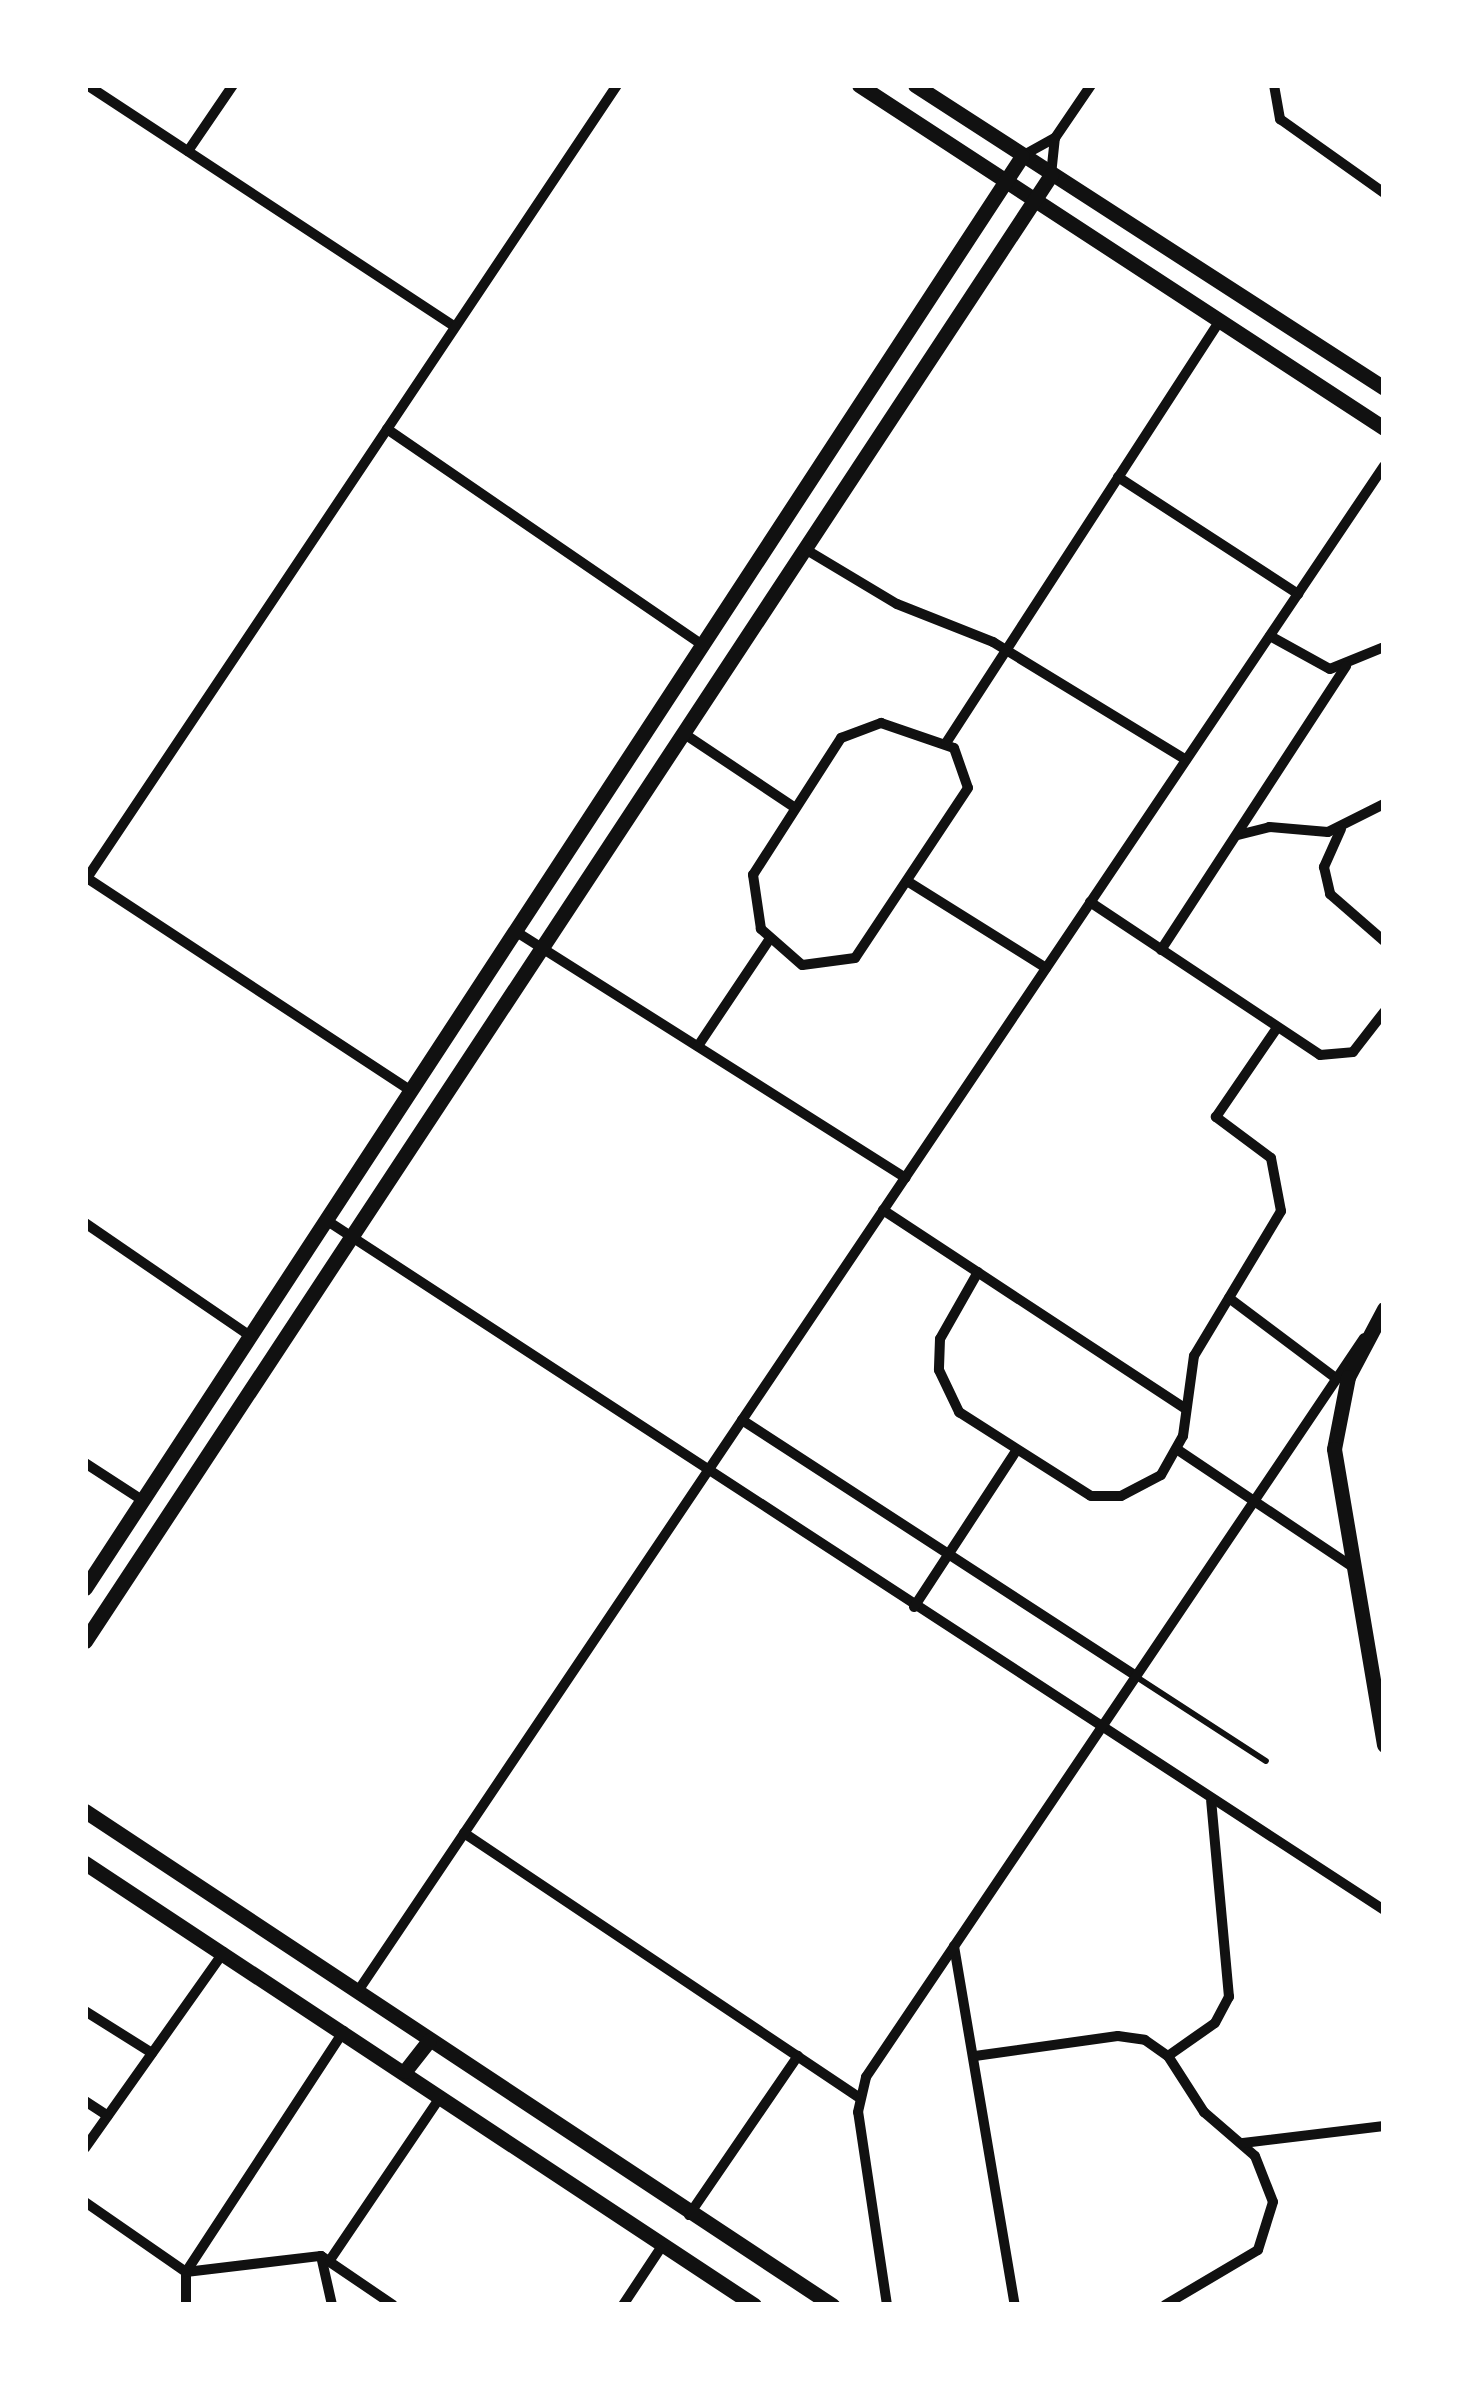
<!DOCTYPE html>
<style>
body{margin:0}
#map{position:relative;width:1469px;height:2390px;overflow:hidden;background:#fff;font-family:Quicksand,sans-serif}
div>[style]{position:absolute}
.service>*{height:6px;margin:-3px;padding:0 3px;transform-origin:3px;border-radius:3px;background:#111}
.minor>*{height:10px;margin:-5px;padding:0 5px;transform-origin:5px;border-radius:5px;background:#111}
.tertiary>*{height:15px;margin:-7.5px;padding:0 7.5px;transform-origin:7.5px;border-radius:7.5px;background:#111}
span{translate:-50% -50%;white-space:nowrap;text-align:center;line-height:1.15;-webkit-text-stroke:8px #fff;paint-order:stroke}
.frame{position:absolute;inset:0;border:88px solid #fff;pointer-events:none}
</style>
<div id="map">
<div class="service">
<i style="left:1135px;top:1676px;width:156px;rotate:33deg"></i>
</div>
<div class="minor">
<i style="left:87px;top:85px;width:440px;rotate:33.3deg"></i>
<i style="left:1274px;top:85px;width:35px;rotate:80deg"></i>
<i style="left:1280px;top:119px;width:128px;rotate:35.4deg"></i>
<i style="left:188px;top:151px;width:80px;rotate:-55.7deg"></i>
<i style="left:1022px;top:156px;width:38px;rotate:-29deg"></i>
<i style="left:1051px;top:175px;width:37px;rotate:-84deg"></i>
<i style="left:1055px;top:138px;width:64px;rotate:-55.8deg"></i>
<i style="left:387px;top:429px;width:383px;rotate:34.4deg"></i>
<i style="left:1118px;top:477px;width:215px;rotate:33deg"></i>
<i style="left:805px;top:549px;width:107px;rotate:30.9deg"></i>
<i style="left:897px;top:604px;width:103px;rotate:21.6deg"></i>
<i style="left:993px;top:642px;width:226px;rotate:31.4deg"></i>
<i style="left:1270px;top:636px;width:68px;rotate:28.8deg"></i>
<i style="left:1330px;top:669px;width:58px;rotate:-22.2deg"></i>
<i style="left:881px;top:723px;width:77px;rotate:18.9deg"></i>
<i style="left:954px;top:748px;width:42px;rotate:70.7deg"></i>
<i style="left:968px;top:788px;width:204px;rotate:123.6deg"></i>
<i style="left:855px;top:958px;width:53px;rotate:172.5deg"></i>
<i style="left:802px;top:965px;width:55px;rotate:-138.7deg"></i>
<i style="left:761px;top:929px;width:55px;rotate:-98.4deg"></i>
<i style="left:753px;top:875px;width:163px;rotate:-57.3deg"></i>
<i style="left:841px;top:738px;width:43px;rotate:-20.6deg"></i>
<i style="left:683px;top:733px;width:133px;rotate:33.7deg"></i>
<i style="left:946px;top:743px;width:502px;rotate:-57.04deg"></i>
<i style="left:1341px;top:829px;width:42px;rotate:114.1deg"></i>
<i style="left:1324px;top:867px;width:28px;rotate:77deg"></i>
<i style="left:1330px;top:894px;width:72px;rotate:41deg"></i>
<i style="left:1238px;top:835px;width:32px;rotate:-14deg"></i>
<i style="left:1269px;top:827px;width:59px;rotate:4.8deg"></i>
<i style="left:1328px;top:832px;width:63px;rotate:-26.6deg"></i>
<i style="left:87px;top:878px;width:388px;rotate:33.3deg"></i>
<i style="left:85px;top:881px;width:957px;rotate:-56.24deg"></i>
<i style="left:907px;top:881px;width:164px;rotate:32deg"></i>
<i style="left:1090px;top:902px;width:276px;rotate:33.6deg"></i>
<i style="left:1320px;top:1055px;width:33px;rotate:-5deg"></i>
<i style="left:1353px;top:1052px;width:51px;rotate:-52.2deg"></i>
<i style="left:515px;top:931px;width:462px;rotate:32.3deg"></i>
<i style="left:1161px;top:950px;width:339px;rotate:-56.9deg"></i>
<i style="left:698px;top:1046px;width:128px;rotate:-56.2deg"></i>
<i style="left:883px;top:1210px;width:361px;rotate:33.3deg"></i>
<i style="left:326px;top:1220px;width:1263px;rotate:33.11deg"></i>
<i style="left:85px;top:1223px;width:200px;rotate:34.4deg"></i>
<i style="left:978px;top:1272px;width:77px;rotate:119.6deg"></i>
<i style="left:940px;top:1339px;width:31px;rotate:92deg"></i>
<i style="left:939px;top:1370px;width:47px;rotate:64.5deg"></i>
<i style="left:959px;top:1412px;width:156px;rotate:32.5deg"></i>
<i style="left:1091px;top:1496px;width:30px"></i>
<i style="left:1121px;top:1496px;width:45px;rotate:-27.7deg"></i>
<i style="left:1161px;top:1475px;width:45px;rotate:-60.6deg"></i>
<i style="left:1183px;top:1436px;width:81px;rotate:-82.2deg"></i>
<i style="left:1194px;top:1356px;width:169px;rotate:-59deg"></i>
<i style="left:1281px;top:1211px;width:54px;rotate:-100.7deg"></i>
<i style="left:1271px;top:1158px;width:69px;rotate:-143.3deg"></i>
<i style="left:1216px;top:1117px;width:108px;rotate:-55.6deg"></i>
<i style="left:1229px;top:1298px;width:130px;rotate:36.9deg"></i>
<i style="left:742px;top:1420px;width:468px;rotate:33deg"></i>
<i style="left:1178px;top:1450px;width:212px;rotate:33.8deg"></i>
<i style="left:85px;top:1463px;width:68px;rotate:33deg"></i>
<i style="left:914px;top:1607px;width:186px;rotate:-56.8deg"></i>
<i style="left:464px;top:1833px;width:475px;rotate:33.8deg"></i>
<i style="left:954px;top:1946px;width:364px;rotate:80.4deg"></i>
<i style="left:358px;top:1991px;width:1838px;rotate:-56.07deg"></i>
<i style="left:85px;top:2011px;width:79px;rotate:32.1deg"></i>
<i style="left:975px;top:2056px;width:144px;rotate:-8deg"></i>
<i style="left:1118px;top:2036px;width:27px;rotate:8deg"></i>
<i style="left:1145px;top:2040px;width:28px;rotate:35deg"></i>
<i style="left:1168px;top:2056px;width:67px;rotate:57.3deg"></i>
<i style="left:1204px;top:2112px;width:67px;rotate:40.8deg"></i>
<i style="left:1255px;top:2156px;width:49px;rotate:68.6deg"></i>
<i style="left:1273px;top:2202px;width:50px;rotate:107.4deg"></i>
<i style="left:1258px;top:2250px;width:108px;rotate:149.4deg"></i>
<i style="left:1168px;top:2056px;width:57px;rotate:-35.1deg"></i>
<i style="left:1215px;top:2023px;width:30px;rotate:-62deg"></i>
<i style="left:1229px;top:1997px;width:197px;rotate:-95.2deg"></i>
<i style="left:85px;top:2101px;width:27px;rotate:33deg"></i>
<i style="left:1243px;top:2143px;width:142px;rotate:-6.9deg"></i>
<i style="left:85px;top:2148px;width:240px;rotate:-54.7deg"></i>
<i style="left:85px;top:2202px;width:123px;rotate:34.7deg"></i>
<i style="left:186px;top:2272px;width:136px;rotate:-6.8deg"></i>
<i style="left:321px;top:2256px;width:87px;rotate:34.2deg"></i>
<i style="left:689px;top:2215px;width:193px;rotate:-55.6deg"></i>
<i style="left:321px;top:2256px;width:50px;rotate:77.3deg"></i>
<i style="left:330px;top:2260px;width:198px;rotate:-55.9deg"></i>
<i style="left:186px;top:2305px;width:33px;rotate:-90deg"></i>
<i style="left:186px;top:2272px;width:288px;rotate:-56.8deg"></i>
<i style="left:623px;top:2305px;width:71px;rotate:-56.5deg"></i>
<i style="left:887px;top:2305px;width:195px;rotate:-98.5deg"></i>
<i style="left:858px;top:2112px;width:36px;rotate:-77deg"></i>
<i style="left:866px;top:2077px;width:891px;rotate:-56.02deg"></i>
</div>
<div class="tertiary">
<i style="left:859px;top:85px;width:627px;rotate:33.16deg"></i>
<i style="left:915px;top:85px;width:558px;rotate:32.86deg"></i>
<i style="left:1384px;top:1309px;width:77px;rotate:117.9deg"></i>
<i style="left:1348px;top:1377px;width:73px;rotate:101deg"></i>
<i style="left:1334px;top:1449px;width:300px;rotate:80.4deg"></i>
<i style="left:85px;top:1588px;width:1711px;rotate:-56.8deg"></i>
<i style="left:85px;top:1641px;width:1756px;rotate:-56.62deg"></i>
<i style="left:85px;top:1811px;width:896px;rotate:33.48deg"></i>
<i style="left:85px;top:1863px;width:802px;rotate:33.45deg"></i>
<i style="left:405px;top:2071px;width:39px;rotate:-52deg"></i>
</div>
<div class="frame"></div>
</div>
